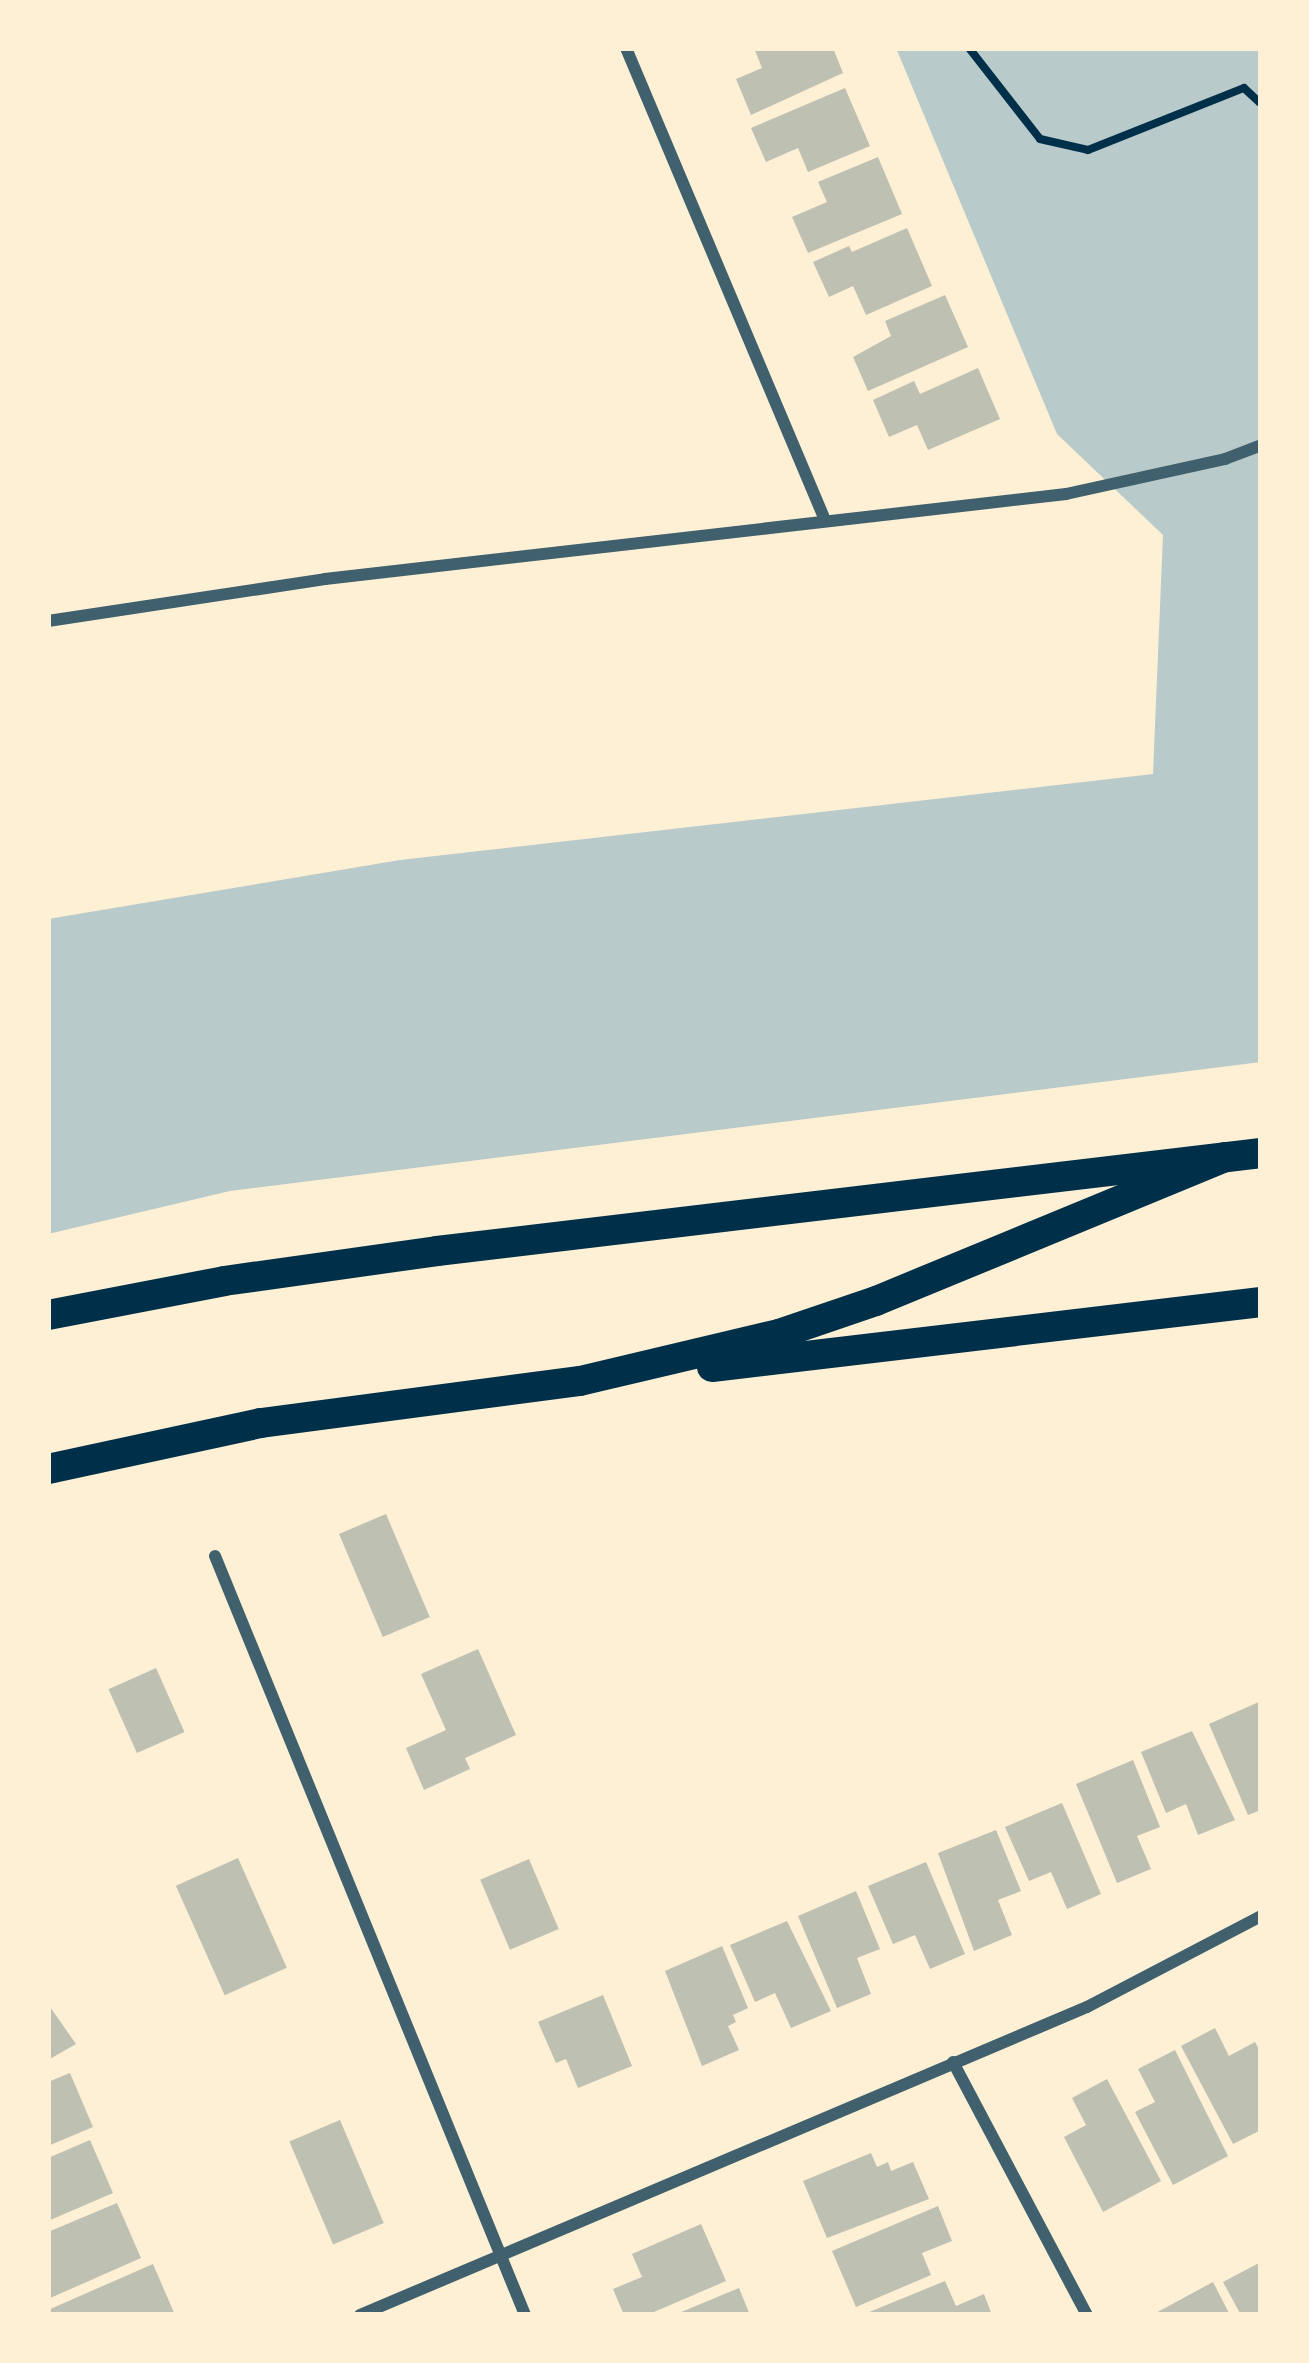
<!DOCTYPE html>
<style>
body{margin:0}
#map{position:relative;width:1309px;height:2363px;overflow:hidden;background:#fdf0d5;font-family:"Public Sans",sans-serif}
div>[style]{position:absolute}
.green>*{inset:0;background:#b9caca}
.building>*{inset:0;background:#bec0b2;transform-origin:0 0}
.path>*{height:8px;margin:-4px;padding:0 4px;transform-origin:4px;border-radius:4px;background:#003049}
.minor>*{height:12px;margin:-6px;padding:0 6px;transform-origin:6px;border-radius:6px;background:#3f606c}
.primary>*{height:30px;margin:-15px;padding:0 15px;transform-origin:15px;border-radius:15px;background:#003049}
span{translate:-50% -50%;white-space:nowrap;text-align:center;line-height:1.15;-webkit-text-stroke:12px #fdf0d5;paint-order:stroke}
.frame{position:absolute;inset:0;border:51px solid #fdf0d5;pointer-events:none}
</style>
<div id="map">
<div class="green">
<i style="clip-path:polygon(896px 48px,1261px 48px,1261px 1062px,230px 1191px,48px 1234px,48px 919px,400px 860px,1153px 774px,1163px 535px,1057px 434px)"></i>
</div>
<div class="building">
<i style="clip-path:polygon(754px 48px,833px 48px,843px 73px,751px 115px,736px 79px,762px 68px)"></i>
<i style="clip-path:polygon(845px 88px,870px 146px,808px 172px,798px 148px,766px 162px,751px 128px)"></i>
<i style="clip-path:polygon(878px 157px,902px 214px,808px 253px,792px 217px,827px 202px,818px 182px)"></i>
<i style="clip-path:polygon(907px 228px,932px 286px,866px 315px,853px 286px,829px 297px,813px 262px,849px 246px,852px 252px)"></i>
<i style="clip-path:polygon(945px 295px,968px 347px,868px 391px,853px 357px,891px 336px,885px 321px)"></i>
<i style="clip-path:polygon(978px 368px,1000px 419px,928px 450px,917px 425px,889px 437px,873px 400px,914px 381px,920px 394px)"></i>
<i style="left:386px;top:1514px;width:112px;height:51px;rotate:67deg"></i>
<i style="clip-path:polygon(478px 1649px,516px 1735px,465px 1758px,470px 1769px,424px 1790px,406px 1748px,446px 1730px,421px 1674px)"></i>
<i style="left:156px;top:1668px;width:70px;height:52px;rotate:66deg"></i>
<i style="clip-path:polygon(1261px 1701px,1261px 1810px,1248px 1815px,1209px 1724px)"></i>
<i style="clip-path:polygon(1192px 1731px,1235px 1820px,1198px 1835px,1186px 1804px,1166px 1813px,1141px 1752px)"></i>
<i style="clip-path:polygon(1133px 1760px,1160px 1827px,1137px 1836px,1151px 1869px,1117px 1883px,1076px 1784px)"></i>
<i style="clip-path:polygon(1062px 1803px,1101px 1894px,1067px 1909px,1051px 1872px,1029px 1881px,1005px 1827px)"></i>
<i style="clip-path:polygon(996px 1830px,1021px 1891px,998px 1900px,1012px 1935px,974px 1951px,938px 1853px)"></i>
<i style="left:238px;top:1858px;width:120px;height:68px;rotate:66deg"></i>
<i style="left:529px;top:1859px;width:76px;height:53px;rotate:67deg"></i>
<i style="clip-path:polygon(926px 1862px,965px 1954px,930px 1969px,915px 1935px,893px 1944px,868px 1886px)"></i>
<i style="clip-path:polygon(856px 1891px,880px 1949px,857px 1958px,871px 1994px,837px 2008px,798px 1916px)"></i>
<i style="clip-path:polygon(787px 1921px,831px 2011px,791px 2028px,775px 1993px,755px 2002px,730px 1945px)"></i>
<i style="clip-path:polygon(722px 1946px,748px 2008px,733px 2015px,736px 2022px,728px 2026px,739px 2050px,702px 2066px,665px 1971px)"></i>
<i style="clip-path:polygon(603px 1995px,632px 2066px,578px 2088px,566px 2059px,556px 2063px,538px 2022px)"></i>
<i style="clip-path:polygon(48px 2004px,76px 2044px,48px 2060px)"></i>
<i style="clip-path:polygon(1215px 2028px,1229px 2056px,1255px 2042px,1261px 2053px,1261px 2130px,1233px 2144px,1181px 2046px)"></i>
<i style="clip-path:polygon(1175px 2050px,1228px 2156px,1173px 2185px,1135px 2112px,1155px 2102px,1138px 2069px)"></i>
<i style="clip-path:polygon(70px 2073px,93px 2127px,48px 2146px,48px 2082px)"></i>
<i style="clip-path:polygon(1107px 2079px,1161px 2181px,1103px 2212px,1064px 2137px,1086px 2125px,1072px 2098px)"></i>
<i style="left:340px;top:2120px;width:112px;height:55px;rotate:67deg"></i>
<i style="clip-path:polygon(90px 2140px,113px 2193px,48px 2221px,48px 2158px)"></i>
<i style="clip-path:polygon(871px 2153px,877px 2167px,888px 2162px,891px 2171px,913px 2162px,929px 2199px,827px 2238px,803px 2181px)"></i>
<i style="clip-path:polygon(117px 2203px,141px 2258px,48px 2299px,48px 2232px)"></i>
<i style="clip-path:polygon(938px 2206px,952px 2241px,922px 2253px,931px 2275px,856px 2307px,832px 2251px)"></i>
<i style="clip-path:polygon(701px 2224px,726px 2281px,647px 2315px,624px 2315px,613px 2289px,642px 2277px,632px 2254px)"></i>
<i style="clip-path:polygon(1261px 2262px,1261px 2315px,1241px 2315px,1223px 2282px)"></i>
<i style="clip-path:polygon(153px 2264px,175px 2315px,48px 2315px,48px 2310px)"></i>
<i style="clip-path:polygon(945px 2281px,956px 2306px,984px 2294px,992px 2315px,862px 2315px)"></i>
<i style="clip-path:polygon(1213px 2282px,1230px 2315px,1152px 2315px)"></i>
<i style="clip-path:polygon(739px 2288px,750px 2315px,674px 2315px)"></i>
</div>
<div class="path">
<i style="left:969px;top:48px;width:115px;rotate:52deg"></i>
<i style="left:1040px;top:139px;width:49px;rotate:12.9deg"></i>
<i style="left:1088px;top:150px;width:168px;rotate:-21.7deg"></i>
<i style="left:1244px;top:88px;width:23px;rotate:43deg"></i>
</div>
<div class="minor">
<i style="left:626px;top:48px;width:512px;rotate:67.14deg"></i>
<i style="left:48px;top:621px;width:280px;rotate:-8.6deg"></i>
<i style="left:325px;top:579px;width:746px;rotate:-6.54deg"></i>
<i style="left:1066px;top:494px;width:163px;rotate:-12.4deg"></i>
<i style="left:1225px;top:459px;width:39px;rotate:-21deg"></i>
<i style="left:215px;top:1556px;width:820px;rotate:67.78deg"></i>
<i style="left:953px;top:2062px;width:286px;rotate:62.1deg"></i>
<i style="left:360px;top:2315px;width:790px;rotate:-22.96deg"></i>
<i style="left:1087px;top:2007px;width:196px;rotate:-27.6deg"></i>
</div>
<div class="primary">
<i style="left:48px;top:1315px;width:179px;rotate:-10.9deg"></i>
<i style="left:224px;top:1281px;width:215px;rotate:-8deg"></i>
<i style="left:437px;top:1251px;width:830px;rotate:-6.78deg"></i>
<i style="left:712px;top:1367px;width:553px;rotate:-6.75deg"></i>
<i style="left:48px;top:1469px;width:218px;rotate:-12.2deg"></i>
<i style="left:261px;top:1423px;width:322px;rotate:-7.5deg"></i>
<i style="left:580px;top:1381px;width:204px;rotate:-13.3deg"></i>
<i style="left:779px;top:1334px;width:102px;rotate:-18.8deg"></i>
<i style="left:876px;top:1301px;width:378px;rotate:-22.4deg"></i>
</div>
<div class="frame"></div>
</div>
